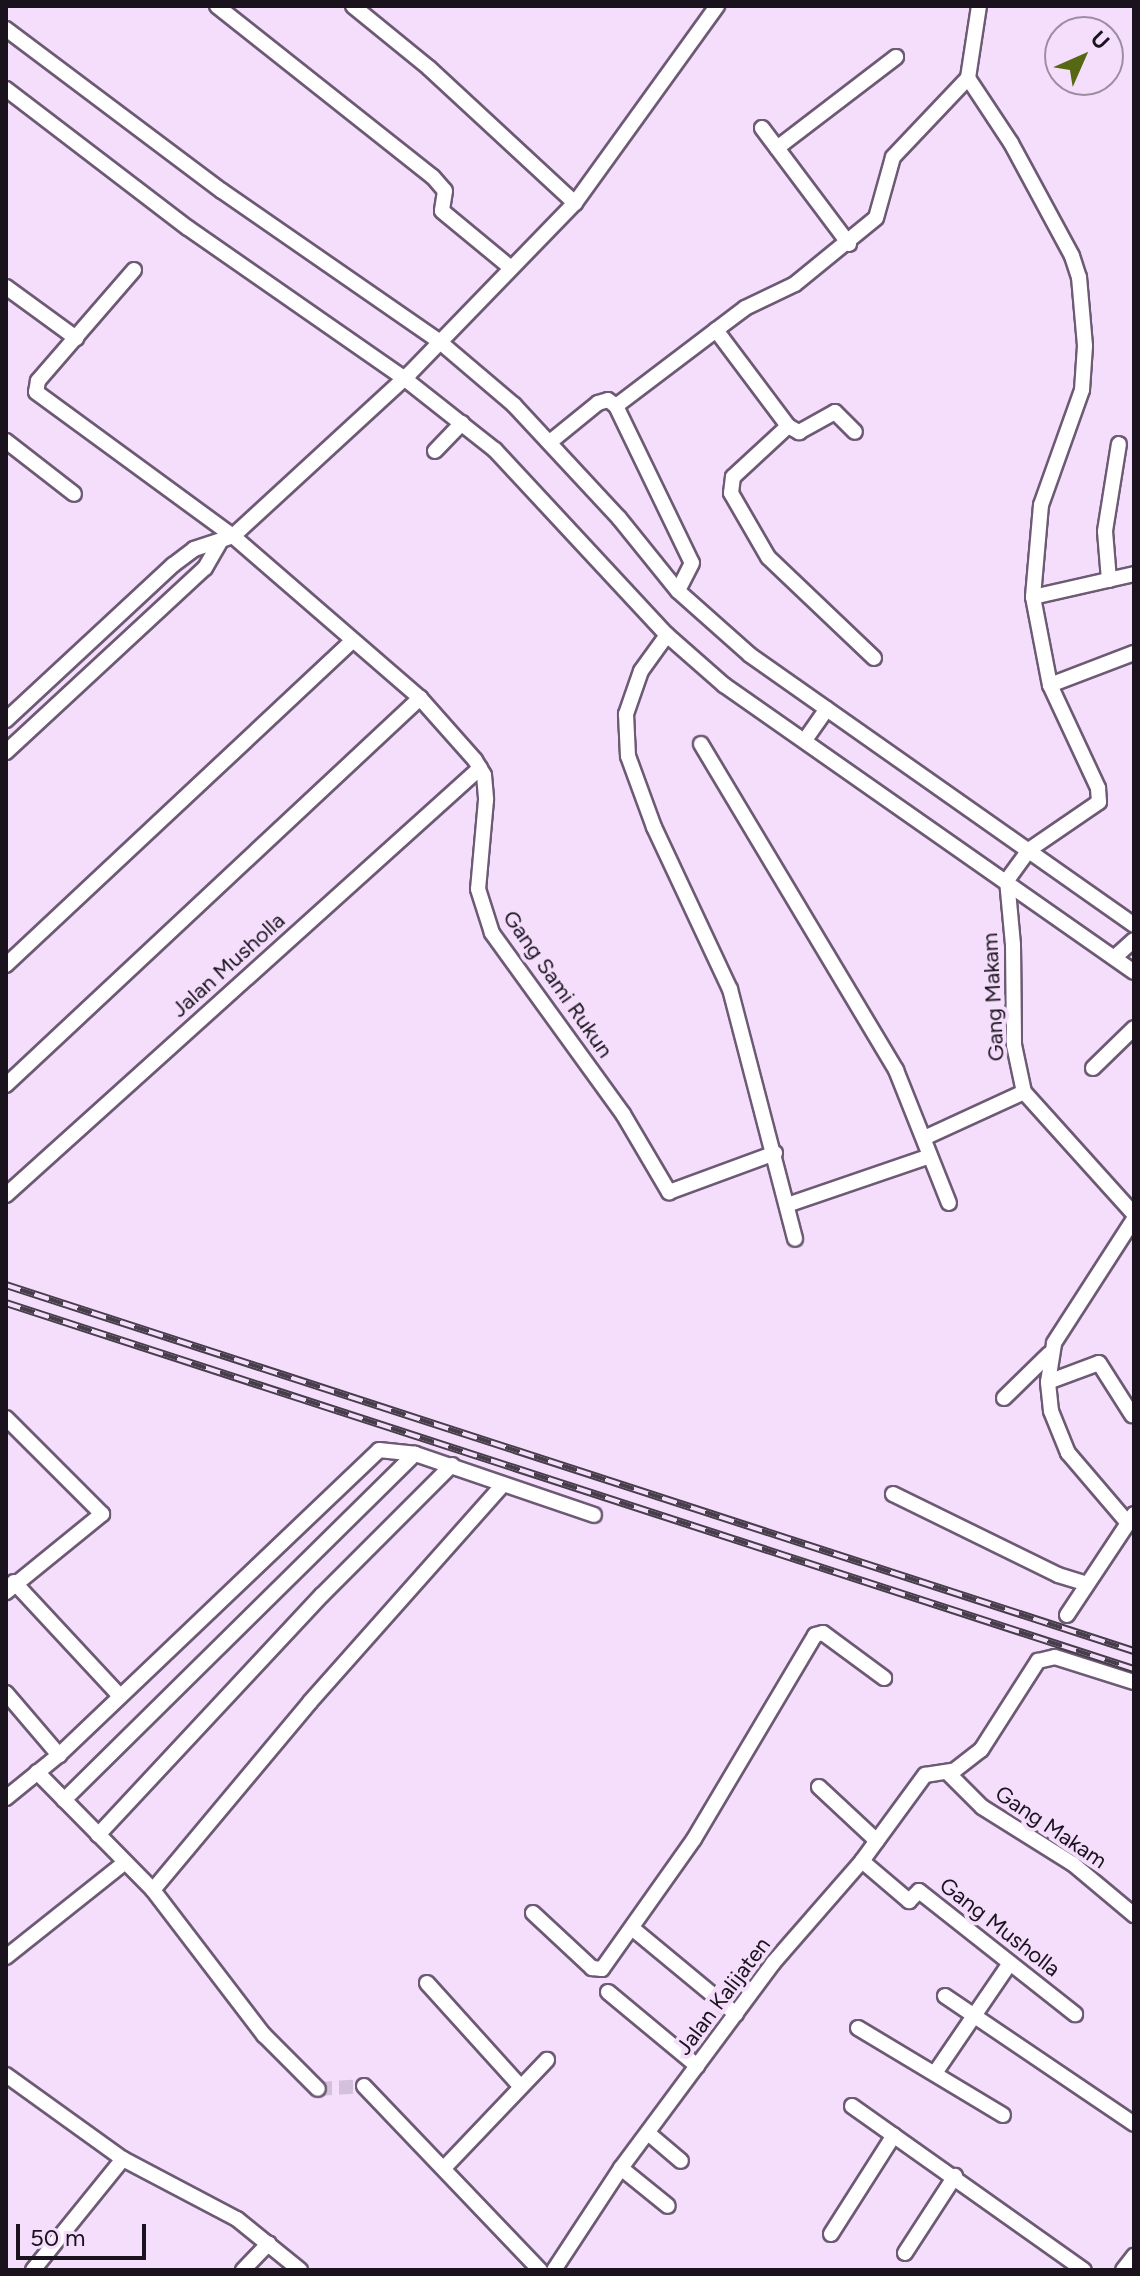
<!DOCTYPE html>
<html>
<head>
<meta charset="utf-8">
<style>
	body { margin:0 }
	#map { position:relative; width:1140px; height:2276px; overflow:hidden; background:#f4defc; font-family:Figtree,sans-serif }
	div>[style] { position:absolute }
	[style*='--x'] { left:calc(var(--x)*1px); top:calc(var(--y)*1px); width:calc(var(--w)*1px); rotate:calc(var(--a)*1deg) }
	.street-tunnel>* { height:14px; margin-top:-7px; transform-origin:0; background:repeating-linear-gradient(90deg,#d3c0db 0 14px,transparent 0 21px) }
	.roads { filter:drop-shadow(2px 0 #6d5a74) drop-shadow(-2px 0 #6d5a74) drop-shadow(0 2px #6d5a74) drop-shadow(0 -2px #6d5a74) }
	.street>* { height:14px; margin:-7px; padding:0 7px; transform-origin:7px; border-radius:7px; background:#fff }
	.rail>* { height:8px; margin-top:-4px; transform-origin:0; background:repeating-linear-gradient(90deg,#f4defc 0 15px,#473d4b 0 30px); box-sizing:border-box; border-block:2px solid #473d4b }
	span { translate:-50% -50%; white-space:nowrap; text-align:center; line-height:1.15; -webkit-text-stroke:8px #f4defc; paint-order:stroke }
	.street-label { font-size:22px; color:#1a131d }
	.frame { position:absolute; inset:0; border:8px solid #1a131d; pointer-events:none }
	.north { position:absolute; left:1044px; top:16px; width:80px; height:80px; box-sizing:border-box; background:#f4defc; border:2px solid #9d8da3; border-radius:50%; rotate:45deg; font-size:22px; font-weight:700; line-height:32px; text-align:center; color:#1a131d }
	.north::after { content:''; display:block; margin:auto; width:28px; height:36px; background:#566814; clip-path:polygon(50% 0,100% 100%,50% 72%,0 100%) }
	.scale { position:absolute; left:16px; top:2224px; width:130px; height:36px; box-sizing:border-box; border:4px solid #1a131d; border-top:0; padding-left:10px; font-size:24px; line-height:28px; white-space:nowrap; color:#1a131d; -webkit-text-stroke:6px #f4defc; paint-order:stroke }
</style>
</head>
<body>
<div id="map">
	<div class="street-tunnel">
		<i style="--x:318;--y:2089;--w:46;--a:-3.7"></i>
	</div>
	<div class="roads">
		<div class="street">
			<i style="--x:217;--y:6;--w:275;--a:38.4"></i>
			<i style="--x:433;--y:177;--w:18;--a:49"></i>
			<i style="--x:445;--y:191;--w:20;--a:99"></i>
			<i style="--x:442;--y:211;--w:89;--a:39.6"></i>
			<i style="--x:353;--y:6;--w:98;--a:39.2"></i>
			<i style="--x:429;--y:68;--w:199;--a:42.8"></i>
			<i style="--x:979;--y:6;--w:73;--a:98.7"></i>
			<i style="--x:968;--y:78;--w:78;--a:56.5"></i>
			<i style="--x:1011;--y:143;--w:128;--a:61.6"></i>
			<i style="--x:1072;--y:256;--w:22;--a:72"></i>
			<i style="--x:1079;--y:277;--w:69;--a:85"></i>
			<i style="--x:1085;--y:346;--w:44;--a:93.9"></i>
			<i style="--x:1082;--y:390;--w:122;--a:109.6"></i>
			<i style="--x:1041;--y:505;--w:92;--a:95"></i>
			<i style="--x:1033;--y:597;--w:90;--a:79.1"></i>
			<i style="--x:1050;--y:685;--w:114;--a:65"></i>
			<i style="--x:1098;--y:788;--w:14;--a:86"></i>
			<i style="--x:1099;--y:802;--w:85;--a:145.6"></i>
			<i style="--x:1029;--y:850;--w:37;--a:126"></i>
			<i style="--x:1007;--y:880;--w:65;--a:84.7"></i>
			<i style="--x:1013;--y:945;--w:100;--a:89.4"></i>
			<i style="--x:1014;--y:1045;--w:48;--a:78"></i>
			<i style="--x:1024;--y:1092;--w:164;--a:48"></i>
			<i style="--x:6;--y:29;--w:270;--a:36.9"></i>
			<i style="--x:222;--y:191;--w:265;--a:34.7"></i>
			<i style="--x:440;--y:342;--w:97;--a:40.4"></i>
			<i style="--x:514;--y:405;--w:154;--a:47.1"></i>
			<i style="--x:619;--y:518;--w:94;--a:51.1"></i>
			<i style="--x:678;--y:591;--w:96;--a:41.6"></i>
			<i style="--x:750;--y:655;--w:469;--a:35.1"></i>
			<i style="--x:6;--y:89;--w:229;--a:37.4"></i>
			<i style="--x:188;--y:228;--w:264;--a:34.8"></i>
			<i style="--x:405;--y:379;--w:115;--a:38.3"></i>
			<i style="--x:495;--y:450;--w:253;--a:47.1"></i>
			<i style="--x:667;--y:635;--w:76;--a:41.3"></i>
			<i style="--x:724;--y:685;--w:500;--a:34.99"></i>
			<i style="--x:762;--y:128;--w:145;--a:53.1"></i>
			<i style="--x:777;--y:148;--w:150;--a:-37.4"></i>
			<i style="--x:134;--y:270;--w:147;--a:130.9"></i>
			<i style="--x:38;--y:381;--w:11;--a:100"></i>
			<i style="--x:36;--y:392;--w:244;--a:36.2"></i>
			<i style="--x:233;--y:536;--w:247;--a:40.9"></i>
			<i style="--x:420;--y:698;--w:83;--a:48.4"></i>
			<i style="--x:475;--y:760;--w:17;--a:59"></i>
			<i style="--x:484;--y:775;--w:25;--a:85"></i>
			<i style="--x:486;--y:800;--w:89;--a:95.1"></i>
			<i style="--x:478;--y:889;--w:46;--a:72.3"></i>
			<i style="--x:492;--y:933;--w:223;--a:54.1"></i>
			<i style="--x:623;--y:1114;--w:91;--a:59.5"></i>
			<i style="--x:669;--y:1192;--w:113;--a:-20.2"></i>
			<i style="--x:6;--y:287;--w:87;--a:36.1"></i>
			<i style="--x:616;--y:406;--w:126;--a:-37.2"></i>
			<i style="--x:788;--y:426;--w:13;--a:29"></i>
			<i style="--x:799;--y:432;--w:41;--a:-29.1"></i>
			<i style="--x:835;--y:412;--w:28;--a:45"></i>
			<i style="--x:6;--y:441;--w:86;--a:37.9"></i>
			<i style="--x:550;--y:442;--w:62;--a:-39.1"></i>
			<i style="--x:598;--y:403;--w:10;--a:-17"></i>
			<i style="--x:608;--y:400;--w:10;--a:37"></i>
			<i style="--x:616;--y:406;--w:174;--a:64.2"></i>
			<i style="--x:692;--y:563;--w:31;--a:117"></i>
			<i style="--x:435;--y:451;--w:39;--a:-46"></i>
			<i style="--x:1109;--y:580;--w:49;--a:-94.7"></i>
			<i style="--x:1105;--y:531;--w:88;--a:-80.9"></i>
			<i style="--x:1033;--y:597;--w:104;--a:-12.8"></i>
			<i style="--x:667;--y:635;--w:44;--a:125.8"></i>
			<i style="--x:641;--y:671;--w:46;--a:109.2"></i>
			<i style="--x:626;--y:714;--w:42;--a:87.3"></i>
			<i style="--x:628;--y:756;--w:76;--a:69.9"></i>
			<i style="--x:654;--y:827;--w:179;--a:64.9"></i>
			<i style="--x:730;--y:989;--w:258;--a:75.4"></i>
			<i style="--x:874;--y:658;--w:146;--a:-136.4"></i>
			<i style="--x:768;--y:557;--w:74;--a:-120"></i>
			<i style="--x:731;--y:493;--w:16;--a:-83"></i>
			<i style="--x:733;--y:477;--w:75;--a:-42.8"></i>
			<i style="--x:788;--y:426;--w:120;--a:-126.9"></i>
			<i style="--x:716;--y:330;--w:36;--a:-37"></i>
			<i style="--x:745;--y:308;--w:55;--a:-25.6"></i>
			<i style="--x:795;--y:284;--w:104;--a:-39.2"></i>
			<i style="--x:876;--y:218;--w:63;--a:-74.4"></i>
			<i style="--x:893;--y:157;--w:109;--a:-46.5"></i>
			<i style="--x:1050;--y:685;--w:90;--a:-20.9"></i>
			<i style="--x:6;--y:720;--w:228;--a:-42.9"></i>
			<i style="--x:173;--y:565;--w:26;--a:-37"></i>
			<i style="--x:194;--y:549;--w:41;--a:-18.4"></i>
			<i style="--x:233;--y:536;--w:239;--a:-42.6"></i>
			<i style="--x:409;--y:374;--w:238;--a:-45.9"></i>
			<i style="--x:575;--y:203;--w:243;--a:-54.2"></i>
			<i style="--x:805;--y:740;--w:38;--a:-55"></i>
			<i style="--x:701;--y:744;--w:380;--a:59.1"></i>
			<i style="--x:896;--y:1070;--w:143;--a:68.3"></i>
			<i style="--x:6;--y:752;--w:271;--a:-42.8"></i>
			<i style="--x:205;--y:568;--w:28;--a:-60"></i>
			<i style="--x:1115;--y:957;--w:25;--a:-42"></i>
			<i style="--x:6;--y:965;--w:475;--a:-43.1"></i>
			<i style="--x:1093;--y:1068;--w:57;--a:-44.3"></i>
			<i style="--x:6;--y:1085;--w:567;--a:-43.07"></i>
			<i style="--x:924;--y:1138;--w:110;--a:-24.7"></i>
			<i style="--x:6;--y:1195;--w:638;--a:-42.01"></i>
			<i style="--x:787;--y:1205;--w:151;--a:-18.9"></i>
			<i style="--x:1048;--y:1382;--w:54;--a:-20.4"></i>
			<i style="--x:1099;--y:1363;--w:62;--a:57.6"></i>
			<i style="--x:1004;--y:1398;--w:63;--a:-44.4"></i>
			<i style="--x:6;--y:1418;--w:136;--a:45"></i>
			<i style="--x:102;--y:1514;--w:124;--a:140.9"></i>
			<i style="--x:893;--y:1494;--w:184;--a:26.1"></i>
			<i style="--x:1058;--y:1575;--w:27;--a:17"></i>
			<i style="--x:1127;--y:1522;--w:91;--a:-130.5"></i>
			<i style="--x:1068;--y:1453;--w:45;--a:-112"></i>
			<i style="--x:1051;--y:1411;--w:29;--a:-96"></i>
			<i style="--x:1048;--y:1382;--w:39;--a:-81"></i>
			<i style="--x:1054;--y:1343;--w:148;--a:-57.2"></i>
			<i style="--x:14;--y:1582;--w:156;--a:47.1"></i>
			<i style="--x:1067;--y:1615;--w:121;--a:-56.4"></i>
			<i style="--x:6;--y:1693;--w:82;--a:49.5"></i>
			<i style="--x:37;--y:1772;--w:165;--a:45.5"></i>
			<i style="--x:153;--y:1890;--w:183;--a:52.6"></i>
			<i style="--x:264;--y:2035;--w:76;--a:45"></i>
			<i style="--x:947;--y:1772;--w:49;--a:45"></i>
			<i style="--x:982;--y:1807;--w:107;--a:32.1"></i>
			<i style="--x:1073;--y:1864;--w:80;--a:39.9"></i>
			<i style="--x:819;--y:1787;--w:79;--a:43"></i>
			<i style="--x:6;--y:1798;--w:68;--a:-39.1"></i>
			<i style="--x:59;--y:1755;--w:442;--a:-43.6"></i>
			<i style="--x:379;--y:1450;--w:36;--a:6"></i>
			<i style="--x:415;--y:1454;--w:189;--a:18.8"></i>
			<i style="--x:64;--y:1800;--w:493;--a:-44.6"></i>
			<i style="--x:98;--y:1835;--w:328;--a:-47"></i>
			<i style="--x:322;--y:1595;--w:184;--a:-45"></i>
			<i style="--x:862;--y:1861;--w:62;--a:40.4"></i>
			<i style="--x:909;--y:1901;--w:14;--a:-45"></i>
			<i style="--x:919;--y:1891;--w:199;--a:38.3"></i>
			<i style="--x:153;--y:1890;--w:245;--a:-50.1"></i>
			<i style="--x:310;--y:1702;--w:290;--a:-48.4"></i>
			<i style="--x:533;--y:1913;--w:81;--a:43"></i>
			<i style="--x:592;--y:1968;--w:10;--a:6"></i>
			<i style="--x:602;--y:1969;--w:159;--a:-54.7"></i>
			<i style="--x:694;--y:1839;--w:237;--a:-59.3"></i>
			<i style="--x:815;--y:1635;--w:8;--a:-14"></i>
			<i style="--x:823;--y:1633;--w:76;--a:36.4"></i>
			<i style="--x:632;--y:1928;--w:135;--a:39.6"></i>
			<i style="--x:6;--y:1957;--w:149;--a:-38.5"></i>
			<i style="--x:427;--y:1983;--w:139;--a:47.9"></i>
			<i style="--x:608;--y:1992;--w:116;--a:39.7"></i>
			<i style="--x:945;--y:1996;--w:228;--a:34.1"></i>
			<i style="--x:858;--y:2028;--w:169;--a:31"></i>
			<i style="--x:935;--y:2073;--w:133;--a:-55.7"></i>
			<i style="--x:6;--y:2075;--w:144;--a:35.7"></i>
			<i style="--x:123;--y:2159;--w:129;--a:27.8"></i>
			<i style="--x:237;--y:2219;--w:81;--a:39"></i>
			<i style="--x:364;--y:2086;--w:255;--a:46.3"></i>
			<i style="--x:852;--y:2106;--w:284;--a:35.3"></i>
			<i style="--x:648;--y:2133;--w:43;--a:40.3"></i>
			<i style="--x:445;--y:2167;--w:148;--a:-46.4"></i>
			<i style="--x:621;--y:2168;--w:60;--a:39"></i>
			<i style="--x:831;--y:2234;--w:117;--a:-57.5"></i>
			<i style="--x:905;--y:2253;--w:92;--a:-57"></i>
			<i style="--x:33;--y:2270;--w:143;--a:-51"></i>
			<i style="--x:243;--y:2270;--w:37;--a:-46"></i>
			<i style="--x:554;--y:2270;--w:122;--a:-56.7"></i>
			<i style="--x:621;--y:2168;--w:255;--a:-53.4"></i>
			<i style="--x:773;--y:1963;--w:135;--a:-48.9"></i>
			<i style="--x:862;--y:1861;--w:107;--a:-53.8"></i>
			<i style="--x:925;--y:1775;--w:30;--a:-9"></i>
			<i style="--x:955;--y:1770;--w:33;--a:-38"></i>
			<i style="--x:981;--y:1750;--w:106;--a:-57.4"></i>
			<i style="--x:1038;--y:1661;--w:17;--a:-13"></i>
			<i style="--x:1055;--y:1657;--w:83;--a:17.6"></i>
			<i style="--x:1123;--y:2270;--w:18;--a:-52"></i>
		</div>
	</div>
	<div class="rail">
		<i style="--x:6;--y:1285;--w:1186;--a:17.98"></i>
		<i style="--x:6;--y:1303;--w:1186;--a:17.98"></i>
	</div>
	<div class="street-label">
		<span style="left:228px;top:965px;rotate:-42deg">Jalan Musholla</span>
		<span style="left:558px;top:984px;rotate:55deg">Gang Sami Rukun</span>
		<span style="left:993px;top:997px;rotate:-93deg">Gang Makam</span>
		<span style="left:1051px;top:1827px;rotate:34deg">Gang Makam</span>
		<span style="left:1000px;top:1927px;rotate:38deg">Gang Musholla</span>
		<span style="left:723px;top:1996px;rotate:-53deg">Jalan Kalijaten</span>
	</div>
	<div class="frame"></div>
	<div class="north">U</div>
	<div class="scale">50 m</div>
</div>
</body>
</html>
